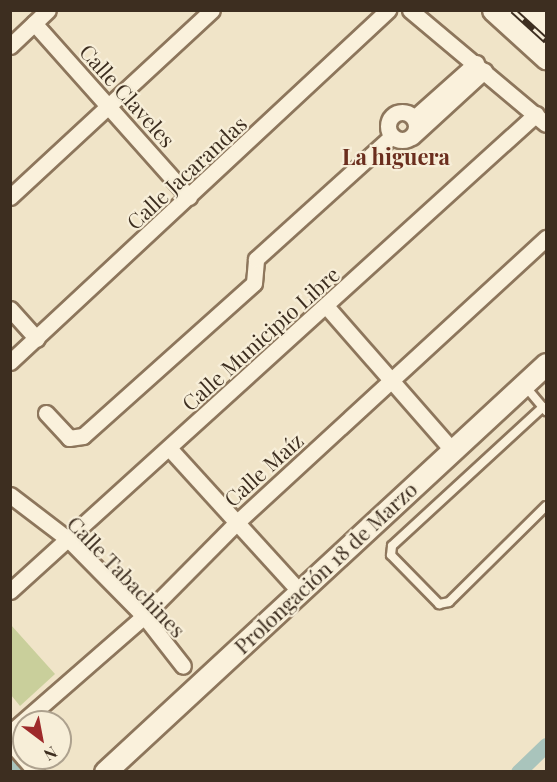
<!DOCTYPE html>
<html>
<head>
<meta charset="utf-8">
<style>
	body { margin:0 }
	#map { position:relative; width:557px; height:782px; overflow:hidden; background:#f0e4c8; font-family:"Playfair Display",serif }
	div>[style] { position:absolute }
	[style*='--x'] { left:calc(var(--x)*1px); top:calc(var(--y)*1px); width:calc(var(--w)*1px); rotate:calc(var(--a)*1deg) }
	.green>* { inset:0; background:#c9cf9b }
	.canal>* { height:15px; margin:-7.5px; padding:0 7.5px; transform-origin:7.5px; border-radius:7.5px; background:#a9c4bc }
	.roads { filter:drop-shadow(2px 0 #8d765c) drop-shadow(-2px 0 #8d765c) drop-shadow(0 2px #8d765c) drop-shadow(0 -2px #8d765c) }
	.lane>* { height:8px; margin:-4px; padding:0 4px; transform-origin:4px; border-radius:4px; background:#faf1dc }
	.street>* { height:15px; margin:-7.5px; padding:0 7.5px; transform-origin:7.5px; border-radius:7.5px; background:#faf1dc }
	.street>.ring { margin:-7.5px; padding:0; box-sizing:content-box; background:none; border:15px solid #faf1dc; border-radius:50% }
	.secondary>* { height:21px; margin:-10.5px; padding:0 10.5px; transform-origin:10.5px; border-radius:10.5px; background:#faf1dc }
	.rail>* { height:7px; margin-top:-3.5px; transform-origin:0; background:repeating-linear-gradient(90deg,#f7eed8 0 14px,#3d2e20 0 28px); box-sizing:border-box; border-block:2px solid #3d2e20 }
	span { translate:-50% -50%; white-space:nowrap; text-align:center; line-height:1.15; -webkit-text-stroke:4.5px #f7eed8; paint-order:stroke }
	.street-label { font-size:21px; color:#3d2e20 }
	.neighbourhood-label { font-size:22px; color:#6b2e1e; font-weight:700 }
	.frame { position:absolute; inset:0; border:12px solid #3d2e20; pointer-events:none }
	.north { position:absolute; left:12px; top:710px; width:60px; height:60px; box-sizing:border-box; background:#f7eed8; border:2px solid #ada18e; border-radius:50%; rotate:148deg; font-size:16px; font-weight:700; line-height:24px; text-align:center; color:#3d2e20 }
	.north::after { content:''; display:block; margin:auto; width:21px; height:27px; background:#9e2a2b; clip-path:polygon(50% 0,100% 100%,50% 72%,0 100%) }
</style>
</head>
<body>
<div id="map">
	<div class="green">
		<i style="clip-path:polygon(11px 625px,55px 674px,20px 706px,11px 695px)"></i>
	</div>
	<div class="canal">
		<i style="--x:10;--y:765;--w:9;--a:49"></i>
		<i style="--x:518;--y:772;--w:39;--a:-44"></i>
	</div>
	<div class="roads">
		<div class="lane">
			<i style="--x:525;--y:386;--w:33;--a:50"></i>
			<i style="--x:543;--y:407;--w:205;--a:137.4"></i>
			<i style="--x:392;--y:546;--w:9;--a:96"></i>
			<i style="--x:391;--y:555;--w:69;--a:45.6"></i>
			<i style="--x:439;--y:604;--w:10;--a:-11"></i>
			<i style="--x:449;--y:602;--w:136;--a:-44.7"></i>
		</div>
		<div class="street">
			<i style="--x:410;--y:10;--w:177;--a:40"></i>
			<i style="--x:34;--y:23;--w:233;--a:48.3"></i>
			<i style="--x:10;--y:46;--w:52;--a:-43.5"></i>
			<i class="ring" style="left:388px;top:112px;width:13px;height:13px"></i>
			<i style="--x:414;--y:118;--w:83;--a:-41.6"></i>
			<i style="--x:412;--y:137;--w:98;--a:-42.5"></i>
			<i style="--x:10;--y:197;--w:275;--a:-42.8"></i>
			<i style="--x:327;--y:307;--w:190;--a:48.8"></i>
			<i style="--x:10;--y:309;--w:40;--a:48"></i>
			<i style="--x:10;--y:362;--w:517;--a:-42.96"></i>
			<i style="--x:46;--y:413;--w:34;--a:47"></i>
			<i style="--x:69;--y:438;--w:14;--a:-8"></i>
			<i style="--x:83;--y:436;--w:229;--a:-41.8"></i>
			<i style="--x:254;--y:283;--w:24;--a:-85"></i>
			<i style="--x:256;--y:259;--w:183;--a:-42.1"></i>
			<i style="--x:169;--y:448;--w:192;--a:47.7"></i>
			<i style="--x:10;--y:495;--w:74;--a:37.3"></i>
			<i style="--x:69;--y:540;--w:107;--a:45.4"></i>
			<i style="--x:144;--y:616;--w:63;--a:52"></i>
			<i style="--x:10;--y:591;--w:710;--a:-42.2"></i>
			<i style="--x:10;--y:733;--w:178;--a:-41.1"></i>
			<i style="--x:144;--y:616;--w:129;--a:-45.3"></i>
			<i style="--x:235;--y:524;--w:423;--a:-42.6"></i>
			<i style="--x:10;--y:742;--w:21;--a:49"></i>
			<i style="--x:24;--y:758;--w:18;--a:49"></i>
		</div>
		<div class="secondary">
			<i style="--x:493;--y:10;--w:72;--a:42.2"></i>
			<i style="--x:529;--y:10;--w:23;--a:43"></i>
			<i style="--x:105;--y:772;--w:601;--a:-42.77"></i>
		</div>
	</div>
	<div class="rail">
		<i style="--x:513;--y:10;--w:45;--a:42.3"></i>
	</div>
	<div class="street-label">
		<span style="left:128px;top:95px;rotate:48deg">Calle Claveles</span>
		<span style="left:186px;top:172px;rotate:-43deg">Calle Jacarandas</span>
		<span style="left:260px;top:338px;rotate:-42deg">Calle Municipio Libre</span>
		<span style="left:263px;top:469px;rotate:-42deg">Calle Maíz</span>
		<span style="left:325px;top:567px;rotate:-43deg">Prolongación 18 de Marzo</span>
		<span style="left:127px;top:576px;rotate:46deg">Calle Tabachines</span>
	</div>
	<div class="neighbourhood-label">
		<span style="left:396px;top:157px">La higuera</span>
	</div>
	<div class="frame"></div>
	<div class="north">N</div>
</div>
</body>
</html>
